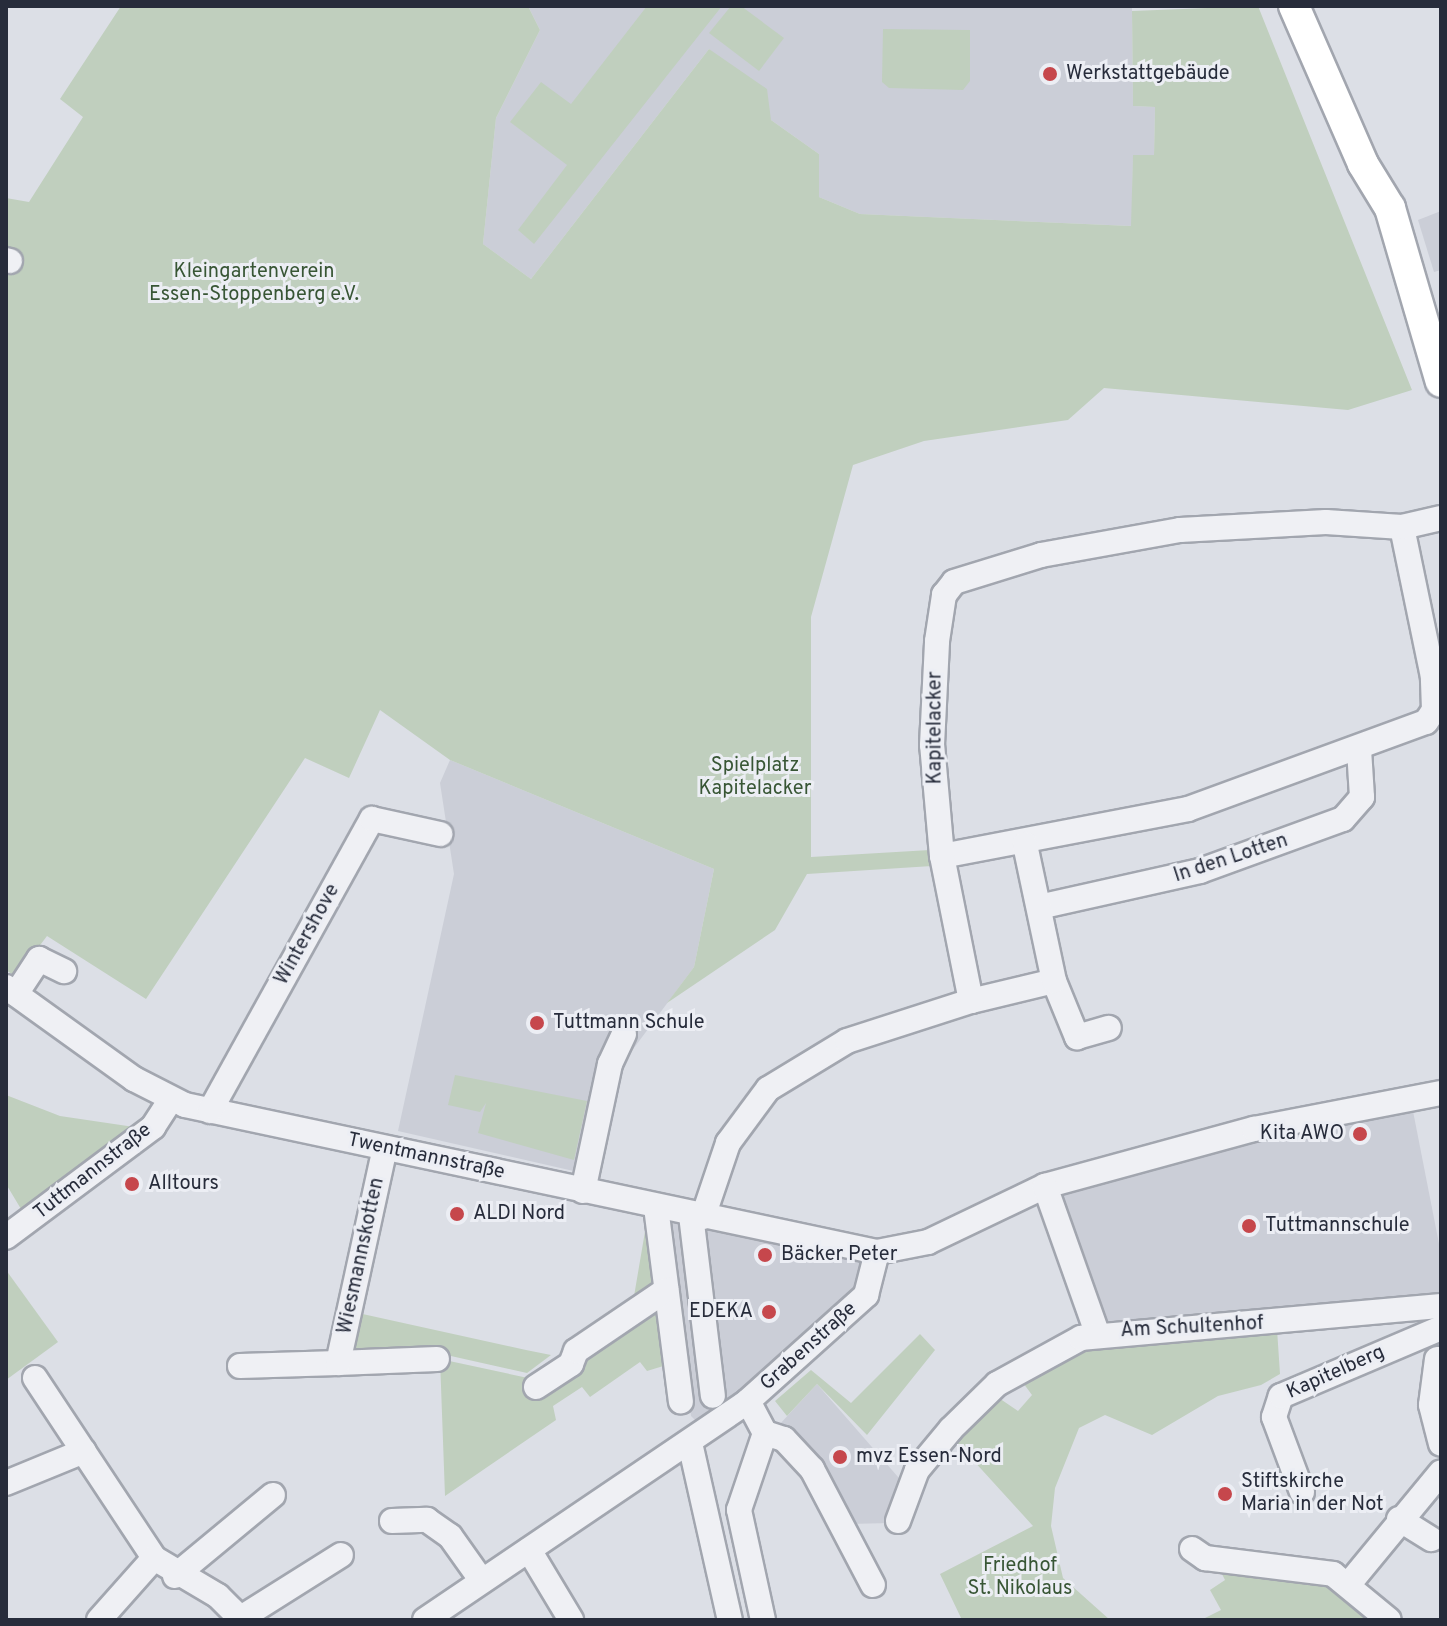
<!DOCTYPE html>
<html>
<head>
<meta charset="utf-8">
<style>
	body { margin:0 }
	#map { position:relative; width:1447px; height:1626px; overflow:hidden; background:#dcdfe6; font-family:Overpass,sans-serif }
	div>[style] { position:absolute }
	[style*='--x'] { left:calc(var(--x)*1px); top:calc(var(--y)*1px); width:calc(var(--w)*1px); rotate:calc(var(--a)*1deg) }
	.built>* { inset:0; background:#cbced7 }
	.green>* { inset:0; background:#c0cfbe }
	.roads { filter:drop-shadow(2px 0 #a2a6af) drop-shadow(-2px 0 #a2a6af) drop-shadow(0 2px #a2a6af) drop-shadow(0 -2px #a2a6af) }
	.minor>* { height:24px; margin:-12px; padding:0 12px; transform-origin:12px; border-radius:12px; background:#eff0f4 }
	.major>* { height:30px; margin:-15px; padding:0 15px; transform-origin:15px; border-radius:15px; background:#fff }
	.dots>* { width:22px; height:22px; translate:-50% -50%; box-sizing:border-box; border:4px solid #eceef4; border-radius:50% }
	span { translate:-50% -50%; white-space:nowrap; text-align:center; line-height:1.15; -webkit-text-stroke:6px #eceef4; paint-order:stroke }
	.poi-label { font-size:20px; color:#272c3b }
	.left { translate:0 -50%; text-align:left }
	.right { translate:-100% -50%; text-align:right }
	.park-label { font-size:20px; color:#385635 }
	.street-label { font-size:20px; color:#272c3b }
	.frame { position:absolute; inset:0; border:8px solid #272c3b; pointer-events:none }
</style>
</head>
<body>
<div id="map">
	<div class="built">
		<i style="clip-path:polygon(528px 6px,1132px 6px,1133px 106px,1155px 107px,1154px 155px,1133px 156px,1132px 226px,860px 214px,819px 197px,819px 154px,771px 120px,709px 49px,531px 279px,483px 244px,496px 118px,540px 30px)"></i>
		<i style="clip-path:polygon(1441px 211px,1441px 270px,1434px 272px,1418px 220px)"></i>
		<i style="clip-path:polygon(450px 760px,714px 869px,694px 967px,611px 1079px,591px 1175px,398px 1131px,454px 874px,440px 783px)"></i>
		<i style="clip-path:polygon(1412px 1106px,1441px 1254px,1441px 1301px,1100px 1331px,1049px 1188px)"></i>
		<i style="clip-path:polygon(665px 1211px,874px 1255px,870px 1277px,704px 1429px,691px 1416px)"></i>
		<i style="clip-path:polygon(817px 1384px,905px 1485px,891px 1523px,848px 1524px,813px 1460px,779px 1425px)"></i>
	</div>
	<div class="green">
		<i style="clip-path:polygon(121px 6px,528px 6px,540px 30px,496px 118px,483px 244px,531px 279px,709px 49px,767px 89px,771px 120px,819px 154px,819px 197px,860px 214px,1131px 226px,1133px 155px,1154px 155px,1155px 107px,1133px 106px,1132px 11px,1258px 6px,1412px 390px,1348px 410px,1104px 388px,1068px 420px,924px 441px,853px 465px,811px 617px,811px 857px,930px 850px,932px 866px,807px 874px,775px 930px,667px 1003px,694px 967px,714px 869px,450px 760px,380px 710px,349px 778px,305px 758px,146px 999px,47px 936px,16px 977px,6px 970px,6px 198px,29px 202px,83px 117px,60px 99px)"></i>
		<i style="clip-path:polygon(647px 6px,722px 6px,534px 244px,518px 230px,567px 165px,510px 122px,541px 82px,571px 104px)"></i>
		<i style="clip-path:polygon(731px 6px,741px 6px,784px 38px,759px 71px,709px 33px)"></i>
		<i style="clip-path:polygon(883px 29px,970px 30px,970px 81px,963px 90px,889px 88px,882px 82px)"></i>
		<i style="clip-path:polygon(455px 1075px,587px 1101px,574px 1160px,478px 1133px,486px 1103px,480px 1112px,448px 1105px)"></i>
		<i style="clip-path:polygon(6px 1095px,60px 1116px,141px 1128px,24px 1214px,6px 1184px)"></i>
		<i style="clip-path:polygon(649px 1208px,683px 1360px,647px 1371px,640px 1362px,590px 1397px,582px 1387px,553px 1406px,556px 1420px,445px 1496px,440px 1359px,528px 1378px,632px 1308px)"></i>
		<i style="clip-path:polygon(6px 1270px,58px 1342px,6px 1380px)"></i>
		<i style="clip-path:polygon(358px 1313px,526px 1350px,551px 1355px,527px 1373px,442px 1354px,343px 1360px)"></i>
		<i style="clip-path:polygon(1277px 1329px,1280px 1374px,1261px 1385px,1218px 1396px,1152px 1435px,1105px 1415px,1079px 1428px,1055px 1488px,1051px 1526px,1063px 1578px,1110px 1620px,962px 1620px,940px 1574px,1033px 1526px,952px 1437px,993px 1394px,1018px 1411px,1032px 1395px,1018px 1376px,1092px 1337px)"></i>
		<i style="clip-path:polygon(920px 1334px,935px 1350px,867px 1435px,817px 1384px,787px 1416px,775px 1401px,811px 1370px,851px 1403px)"></i>
		<i style="clip-path:polygon(1221px 1572px,1327px 1579px,1378px 1620px,1201px 1620px,1221px 1610px,1210px 1590px,1225px 1580px)"></i>
	</div>
	<div class="roads">
		<div class="minor">
			<i style="--x:6;--y:260;--w:4;--a:14"></i>
			<i style="--x:942;--y:856;--w:250;--a:-10.8"></i>
			<i style="--x:1188;--y:809;--w:253;--a:-20.1"></i>
			<i style="--x:1426;--y:722;--w:14;--a:-56"></i>
			<i style="--x:1434;--y:710;--w:33;--a:-92"></i>
			<i style="--x:1433;--y:677;--w:153;--a:-101.7"></i>
			<i style="--x:1039;--y:907;--w:165;--a:-12.6"></i>
			<i style="--x:1200;--y:871;--w:152;--a:-20"></i>
			<i style="--x:1343;--y:819;--w:29;--a:-49"></i>
			<i style="--x:1362;--y:797;--w:48;--a:-93.6"></i>
			<i style="--x:1054;--y:981;--w:61;--a:67.7"></i>
			<i style="--x:1077;--y:1037;--w:33;--a:-16"></i>
			<i style="--x:6;--y:987;--w:158;--a:35.7"></i>
			<i style="--x:134;--y:1079;--w:57;--a:27"></i>
			<i style="--x:185;--y:1105;--w:707;--a:11.99"></i>
			<i style="--x:877;--y:1252;--w:52;--a:-11.1"></i>
			<i style="--x:928;--y:1242;--w:130;--a:-25.6"></i>
			<i style="--x:1045;--y:1186;--w:217;--a:-15.3"></i>
			<i style="--x:1254;--y:1129;--w:190;--a:-10.9"></i>
			<i style="--x:16;--y:994;--w:42;--a:-56.7"></i>
			<i style="--x:39;--y:959;--w:28;--a:26"></i>
			<i style="--x:971;--y:1001;--w:85;--a:-13.5"></i>
			<i style="--x:1054;--y:981;--w:140;--a:-102"></i>
			<i style="--x:210;--y:1111;--w:334;--a:-61"></i>
			<i style="--x:372;--y:819;--w:70;--a:12.4"></i>
			<i style="--x:1045;--y:1186;--w:156;--a:70.5"></i>
			<i style="--x:583;--y:1191;--w:130;--a:-78"></i>
			<i style="--x:610;--y:1064;--w:33;--a:-65"></i>
			<i style="--x:656;--y:1207;--w:196;--a:82.7"></i>
			<i style="--x:691;--y:1215;--w:182;--a:83.1"></i>
			<i style="--x:703;--y:1217;--w:78;--a:-71.3"></i>
			<i style="--x:728;--y:1143;--w:67;--a:-53.5"></i>
			<i style="--x:768;--y:1089;--w:92;--a:-31.3"></i>
			<i style="--x:847;--y:1041;--w:130;--a:-17.9"></i>
			<i style="--x:971;--y:1001;--w:148;--a:-101.3"></i>
			<i style="--x:942;--y:856;--w:111;--a:-95.1"></i>
			<i style="--x:932;--y:745;--w:104;--a:-87.2"></i>
			<i style="--x:937;--y:641;--w:47;--a:-81.3"></i>
			<i style="--x:944;--y:595;--w:16;--a:-52"></i>
			<i style="--x:954;--y:582;--w:91;--a:-17.2"></i>
			<i style="--x:1041;--y:555;--w:141;--a:-10.2"></i>
			<i style="--x:1180;--y:530;--w:146;--a:-3.1"></i>
			<i style="--x:1326;--y:522;--w:76;--a:3.8"></i>
			<i style="--x:1402;--y:527;--w:40;--a:-13"></i>
			<i style="--x:6;--y:1237;--w:184;--a:-36.8"></i>
			<i style="--x:153;--y:1127;--w:33;--a:-57"></i>
			<i style="--x:1437;--y:1359;--w:46;--a:97.4"></i>
			<i style="--x:1431;--y:1405;--w:40;--a:75.6"></i>
			<i style="--x:338;--y:1363;--w:99;--a:-2.3"></i>
			<i style="--x:240;--y:1366;--w:98;--a:-1.8"></i>
			<i style="--x:338;--y:1363;--w:220;--a:-77.7"></i>
			<i style="--x:35;--y:1378;--w:216;--a:56.5"></i>
			<i style="--x:154;--y:1558;--w:74;--a:30.7"></i>
			<i style="--x:218;--y:1596;--w:34;--a:45"></i>
			<i style="--x:536;--y:1387;--w:42;--a:-33.3"></i>
			<i style="--x:571;--y:1364;--w:14;--a:-69"></i>
			<i style="--x:576;--y:1351;--w:109;--a:-34.1"></i>
			<i style="--x:748;--y:1401;--w:36;--a:62"></i>
			<i style="--x:765;--y:1433;--w:81;--a:108.7"></i>
			<i style="--x:739;--y:1510;--w:113;--a:77.7"></i>
			<i style="--x:765;--y:1433;--w:20;--a:18"></i>
			<i style="--x:784;--y:1439;--w:41;--a:47"></i>
			<i style="--x:812;--y:1469;--w:131;--a:62.3"></i>
			<i style="--x:690;--y:1443;--w:181;--a:77.3"></i>
			<i style="--x:6;--y:1483;--w:84;--a:-22.3"></i>
			<i style="--x:1302;--y:1492;--w:80;--a:-110.5"></i>
			<i style="--x:1274;--y:1417;--w:22;--a:-72"></i>
			<i style="--x:1281;--y:1396;--w:174;--a:-23"></i>
			<i style="--x:1399;--y:1519;--w:38;--a:32"></i>
			<i style="--x:392;--y:1521;--w:35;--a:-2"></i>
			<i style="--x:427;--y:1520;--w:28;--a:35"></i>
			<i style="--x:450;--y:1536;--w:55;--a:54.6"></i>
			<i style="--x:898;--y:1521;--w:54;--a:-69.6"></i>
			<i style="--x:917;--y:1470;--w:53;--a:-50.3"></i>
			<i style="--x:951;--y:1429;--w:64;--a:-44.4"></i>
			<i style="--x:997;--y:1384;--w:96;--a:-28.7"></i>
			<i style="--x:1081;--y:1338;--w:361;--a:-5.1"></i>
			<i style="--x:1192;--y:1549;--w:16;--a:35"></i>
			<i style="--x:1205;--y:1558;--w:129;--a:7.1"></i>
			<i style="--x:1333;--y:1574;--w:72;--a:39.4"></i>
			<i style="--x:529;--y:1550;--w:82;--a:59"></i>
			<i style="--x:175;--y:1576;--w:127;--a:-39.6"></i>
			<i style="--x:1348;--y:1585;--w:146;--a:-50.5"></i>
			<i style="--x:241;--y:1618;--w:118;--a:-32.2"></i>
			<i style="--x:99;--y:1620;--w:83;--a:-48.4"></i>
			<i style="--x:425;--y:1620;--w:390;--a:-34.1"></i>
			<i style="--x:748;--y:1401;--w:159;--a:-41.9"></i>
			<i style="--x:866;--y:1295;--w:44;--a:-75.7"></i>
		</div>
		<div class="major">
			<i style="--x:1294;--y:6;--w:172;--a:66.4"></i>
			<i style="--x:1363;--y:164;--w:52;--a:58.5"></i>
			<i style="--x:1390;--y:208;--w:181;--a:73.7"></i>
		</div>
	</div>
	<div class="dots">
		<i style="left:1050px;top:74px;background:#c6474c"></i>
		<i style="left:537px;top:1023px;background:#c6474c"></i>
		<i style="left:1360px;top:1134px;background:#c6474c"></i>
		<i style="left:132px;top:1184px;background:#c6474c"></i>
		<i style="left:457px;top:1214px;background:#c6474c"></i>
		<i style="left:1249px;top:1226px;background:#c6474c"></i>
		<i style="left:765px;top:1255px;background:#c6474c"></i>
		<i style="left:769px;top:1312px;background:#c6474c"></i>
		<i style="left:840px;top:1457px;background:#c6474c"></i>
		<i style="left:1225px;top:1494px;background:#c6474c"></i>
	</div>
	<div class="poi-label">
		<span class="left" style="left:1066px;top:74px">Werkstattgebäude</span>
		<span class="left" style="left:553px;top:1023px">Tuttmann Schule</span>
		<span class="right" style="left:1344px;top:1134px">Kita AWO</span>
		<span class="left" style="left:148px;top:1184px">Alltours</span>
		<span class="left" style="left:473px;top:1214px">ALDI Nord</span>
		<span class="left" style="left:1265px;top:1226px">Tuttmannschule</span>
		<span class="left" style="left:781px;top:1255px">Bäcker Peter</span>
		<span class="right" style="left:753px;top:1312px">EDEKA</span>
		<span class="left" style="left:856px;top:1457px">mvz Essen-Nord</span>
		<span class="left" style="left:1241px;top:1494px">Stiftskirche<br>Maria in der Not</span>
	</div>
	<div class="park-label">
		<span style="left:254px;top:284px">Kleingartenverein<br>Essen-Stoppenberg e.V.</span>
		<span style="left:755px;top:778px">Spielplatz<br>Kapitelacker</span>
		<span style="left:1020px;top:1578px">Friedhof<br>St. Nikolaus</span>
	</div>
	<div class="street-label">
		<span style="left:936px;top:728px;rotate:-90deg">Kapitelacker</span>
		<span style="left:1231px;top:859px;rotate:-18deg">In den Lotten</span>
		<span style="left:308px;top:935px;rotate:-61deg">Wintershove</span>
		<span style="left:426px;top:1157px;rotate:12deg">Twentmannstraße</span>
		<span style="left:93px;top:1172px;rotate:-38deg">Tuttmannstraße</span>
		<span style="left:362px;top:1256px;rotate:-78deg">Wiesmannskotten</span>
		<span style="left:1192px;top:1328px;rotate:-3deg">Am Schultenhof</span>
		<span style="left:809px;top:1347px;rotate:-42deg">Grabenstraße</span>
		<span style="left:1336px;top:1373px;rotate:-24deg">Kapitelberg</span>
	</div>
	<div class="frame"></div>
</div>
</body>
</html>
